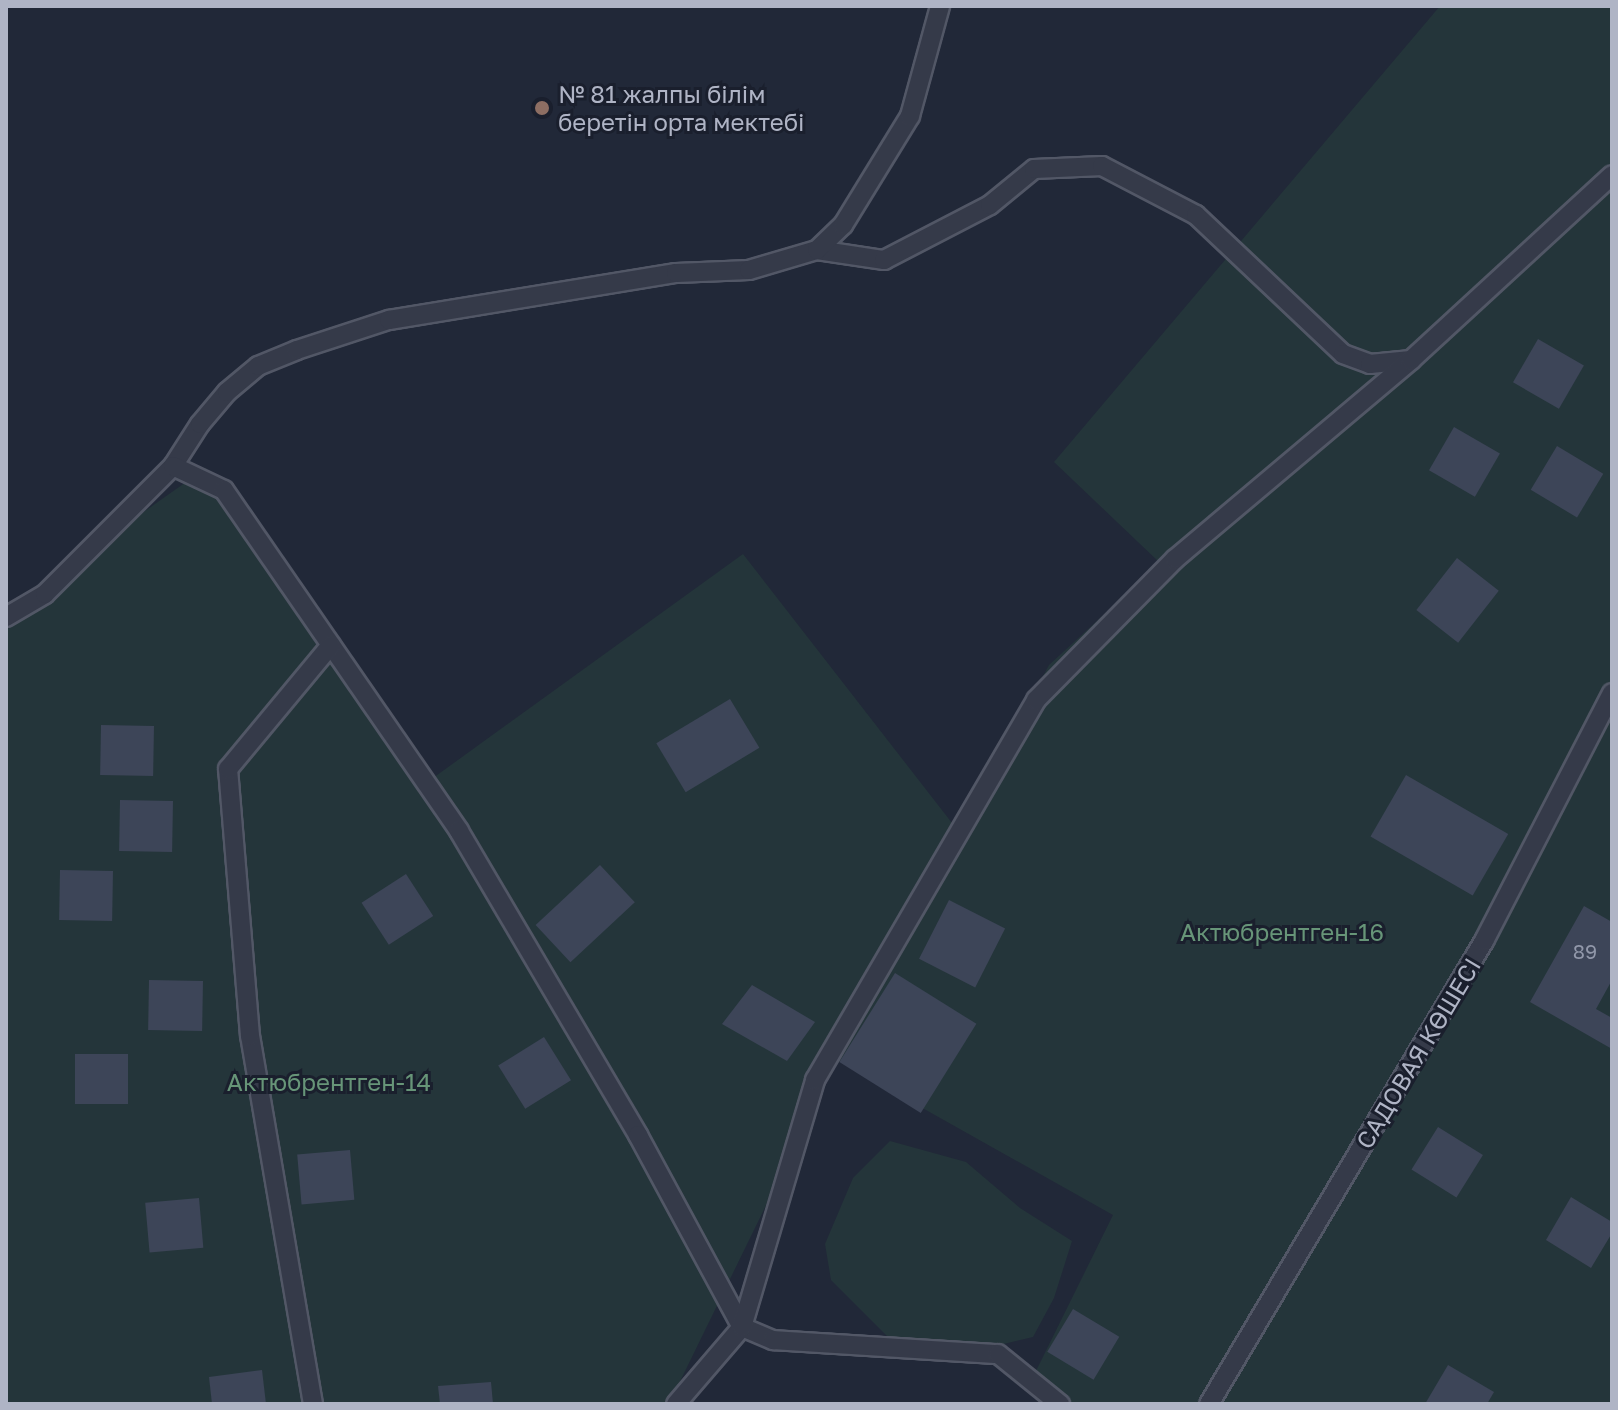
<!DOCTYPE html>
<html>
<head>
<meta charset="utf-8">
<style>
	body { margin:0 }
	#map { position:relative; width:1618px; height:1410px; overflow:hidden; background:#212838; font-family:"Golos Text",sans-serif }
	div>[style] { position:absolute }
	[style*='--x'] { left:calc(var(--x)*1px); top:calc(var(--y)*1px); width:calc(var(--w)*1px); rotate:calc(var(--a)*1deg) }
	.green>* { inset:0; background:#24353a }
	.building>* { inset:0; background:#3d4558; transform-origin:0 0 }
	.roads { filter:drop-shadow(2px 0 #525766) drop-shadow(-2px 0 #525766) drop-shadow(0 2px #525766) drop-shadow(0 -2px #525766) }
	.lane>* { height:18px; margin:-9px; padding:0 9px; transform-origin:9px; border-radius:9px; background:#353a49 }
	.dots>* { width:22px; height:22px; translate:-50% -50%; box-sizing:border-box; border:4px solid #1a1f2d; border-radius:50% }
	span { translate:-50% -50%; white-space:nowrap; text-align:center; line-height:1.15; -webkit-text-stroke:6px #1a1f2d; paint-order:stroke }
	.number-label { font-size:20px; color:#9298aa }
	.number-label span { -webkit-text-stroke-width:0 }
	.poi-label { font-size:24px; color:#afb4c5 }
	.left { translate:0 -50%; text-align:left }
	.park-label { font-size:24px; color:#679578 }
	.street-label { font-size:24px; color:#afb4c5 }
	.frame { position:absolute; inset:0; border:8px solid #afb4c5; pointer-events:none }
</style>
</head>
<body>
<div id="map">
	<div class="green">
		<i style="clip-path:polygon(1440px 6px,1612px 6px,1612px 1404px,1068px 1404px,1032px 1379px,1113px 1215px,837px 1060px,669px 1404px,6px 1404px,6px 609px,206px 468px,433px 778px,743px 554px,959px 832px,1049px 665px,1160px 563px,1054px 462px)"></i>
		<i style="clip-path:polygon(890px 1141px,966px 1162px,1020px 1208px,1072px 1241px,1054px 1298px,1033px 1337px,975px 1351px,892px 1341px,831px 1280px,825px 1244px,853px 1178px)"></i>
	</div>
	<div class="building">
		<i style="left:1538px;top:339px;width:53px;height:50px;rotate:30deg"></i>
		<i style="left:1454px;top:427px;width:53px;height:50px;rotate:30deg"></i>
		<i style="left:1557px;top:446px;width:54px;height:51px;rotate:31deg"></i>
		<i style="left:1457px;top:558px;width:53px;height:66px;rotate:38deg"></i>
		<i style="left:730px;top:699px;width:57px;height:86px;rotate:59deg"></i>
		<i style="left:101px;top:725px;width:53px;height:50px;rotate:1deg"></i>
		<i style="left:1406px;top:775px;width:118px;height:71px;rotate:30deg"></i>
		<i style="left:120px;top:800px;width:53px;height:51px;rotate:1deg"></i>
		<i style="left:600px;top:865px;width:51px;height:88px;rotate:47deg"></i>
		<i style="left:60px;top:870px;width:53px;height:50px;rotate:1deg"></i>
		<i style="left:406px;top:874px;width:50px;height:53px;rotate:57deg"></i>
		<i style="left:949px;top:900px;width:63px;height:66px;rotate:27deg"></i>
		<i style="clip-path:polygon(1584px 906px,1612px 922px,1612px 980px,1596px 1009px,1612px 1018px,1612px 1049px,1530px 1002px)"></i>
		<i style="left:895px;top:973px;width:96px;height:105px;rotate:32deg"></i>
		<i style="left:149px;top:980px;width:54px;height:50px;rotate:1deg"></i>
		<i style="clip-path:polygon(752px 985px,815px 1022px,787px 1061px,722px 1024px)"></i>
		<i style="left:544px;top:1037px;width:51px;height:54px;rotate:58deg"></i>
		<i style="left:75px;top:1054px;width:53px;height:50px"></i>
		<i style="left:1438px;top:1127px;width:53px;height:50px;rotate:32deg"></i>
		<i style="left:350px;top:1150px;width:50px;height:53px;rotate:85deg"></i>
		<i style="clip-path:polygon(1571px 1197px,1612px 1222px,1612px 1233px,1591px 1268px,1546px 1240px)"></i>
		<i style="left:199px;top:1198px;width:50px;height:54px;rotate:85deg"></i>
		<i style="left:1073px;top:1309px;width:54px;height:50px;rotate:31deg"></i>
		<i style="clip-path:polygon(1448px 1365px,1494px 1392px,1487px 1404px,1425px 1404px)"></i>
		<i style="clip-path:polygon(262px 1370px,266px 1404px,212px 1404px,209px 1377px)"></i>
		<i style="clip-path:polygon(491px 1382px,493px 1404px,440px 1404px,438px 1386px)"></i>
	</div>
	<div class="roads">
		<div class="lane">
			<i style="--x:817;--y:250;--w:68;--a:8.5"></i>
			<i style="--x:884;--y:260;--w:119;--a:-27.4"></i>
			<i style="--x:990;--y:205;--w:57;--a:-39.3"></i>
			<i style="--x:1034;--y:169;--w:68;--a:-2.5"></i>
			<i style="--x:1102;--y:166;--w:106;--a:27.5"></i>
			<i style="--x:1196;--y:215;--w:202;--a:43.4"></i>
			<i style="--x:1343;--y:354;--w:29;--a:20"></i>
			<i style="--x:1370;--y:364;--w:41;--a:-5.6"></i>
			<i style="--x:173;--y:466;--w:50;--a:-57.3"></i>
			<i style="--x:200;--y:424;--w:42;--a:-49.8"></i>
			<i style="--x:227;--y:392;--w:40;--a:-40"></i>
			<i style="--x:258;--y:366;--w:42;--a:-22.3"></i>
			<i style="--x:297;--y:350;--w:97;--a:-18.1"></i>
			<i style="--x:389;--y:320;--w:291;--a:-9.3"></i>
			<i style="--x:676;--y:273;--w:73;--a:-2.4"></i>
			<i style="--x:749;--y:270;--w:71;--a:-16.4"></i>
			<i style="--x:817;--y:250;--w:36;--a:-44"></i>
			<i style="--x:843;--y:225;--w:128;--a:-58.4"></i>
			<i style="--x:910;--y:116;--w:114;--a:-74.7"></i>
			<i style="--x:6;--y:617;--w:45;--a:-30.5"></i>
			<i style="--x:45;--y:594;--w:181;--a:-45"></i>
			<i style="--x:173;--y:466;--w:56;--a:25.2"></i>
			<i style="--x:224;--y:490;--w:414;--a:55.4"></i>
			<i style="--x:459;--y:831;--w:353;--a:59.5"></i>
			<i style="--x:638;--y:1135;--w:218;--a:61.6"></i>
			<i style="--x:742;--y:1327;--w:34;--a:23"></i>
			<i style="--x:773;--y:1340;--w:225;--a:3.6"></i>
			<i style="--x:998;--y:1354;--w:80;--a:38.9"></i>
			<i style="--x:313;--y:1404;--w:373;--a:-99.7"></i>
			<i style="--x:250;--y:1036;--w:268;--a:-94.7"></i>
			<i style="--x:228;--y:769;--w:161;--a:-50.3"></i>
			<i style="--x:676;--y:1404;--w:101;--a:-49.4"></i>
			<i style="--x:742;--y:1327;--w:258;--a:-73.5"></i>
			<i style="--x:815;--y:1080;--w:440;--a:-59.8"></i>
			<i style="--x:1036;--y:700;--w:198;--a:-45.4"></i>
			<i style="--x:1175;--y:559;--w:309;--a:-40.1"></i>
			<i style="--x:1411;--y:360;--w:273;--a:-42.6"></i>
			<i style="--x:1209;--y:1404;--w:539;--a:-59.29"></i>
			<i style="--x:1484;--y:941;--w:279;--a:-62.7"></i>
		</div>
	</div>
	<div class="dots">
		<i style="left:542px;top:108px;background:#8d6e63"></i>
	</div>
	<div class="number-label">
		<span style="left:1585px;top:951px">89</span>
	</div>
	<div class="poi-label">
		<span class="left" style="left:558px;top:108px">№ 81 жалпы білім<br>беретін орта мектебі</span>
	</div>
	<div class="park-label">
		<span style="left:1282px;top:932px">Актюбрентген-16</span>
		<span style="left:329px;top:1082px">Актюбрентген-14</span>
	</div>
	<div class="street-label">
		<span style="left:1418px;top:1053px;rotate:-59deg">САДОВАЯ КӨШЕСІ</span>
	</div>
	<div class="frame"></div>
</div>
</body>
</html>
